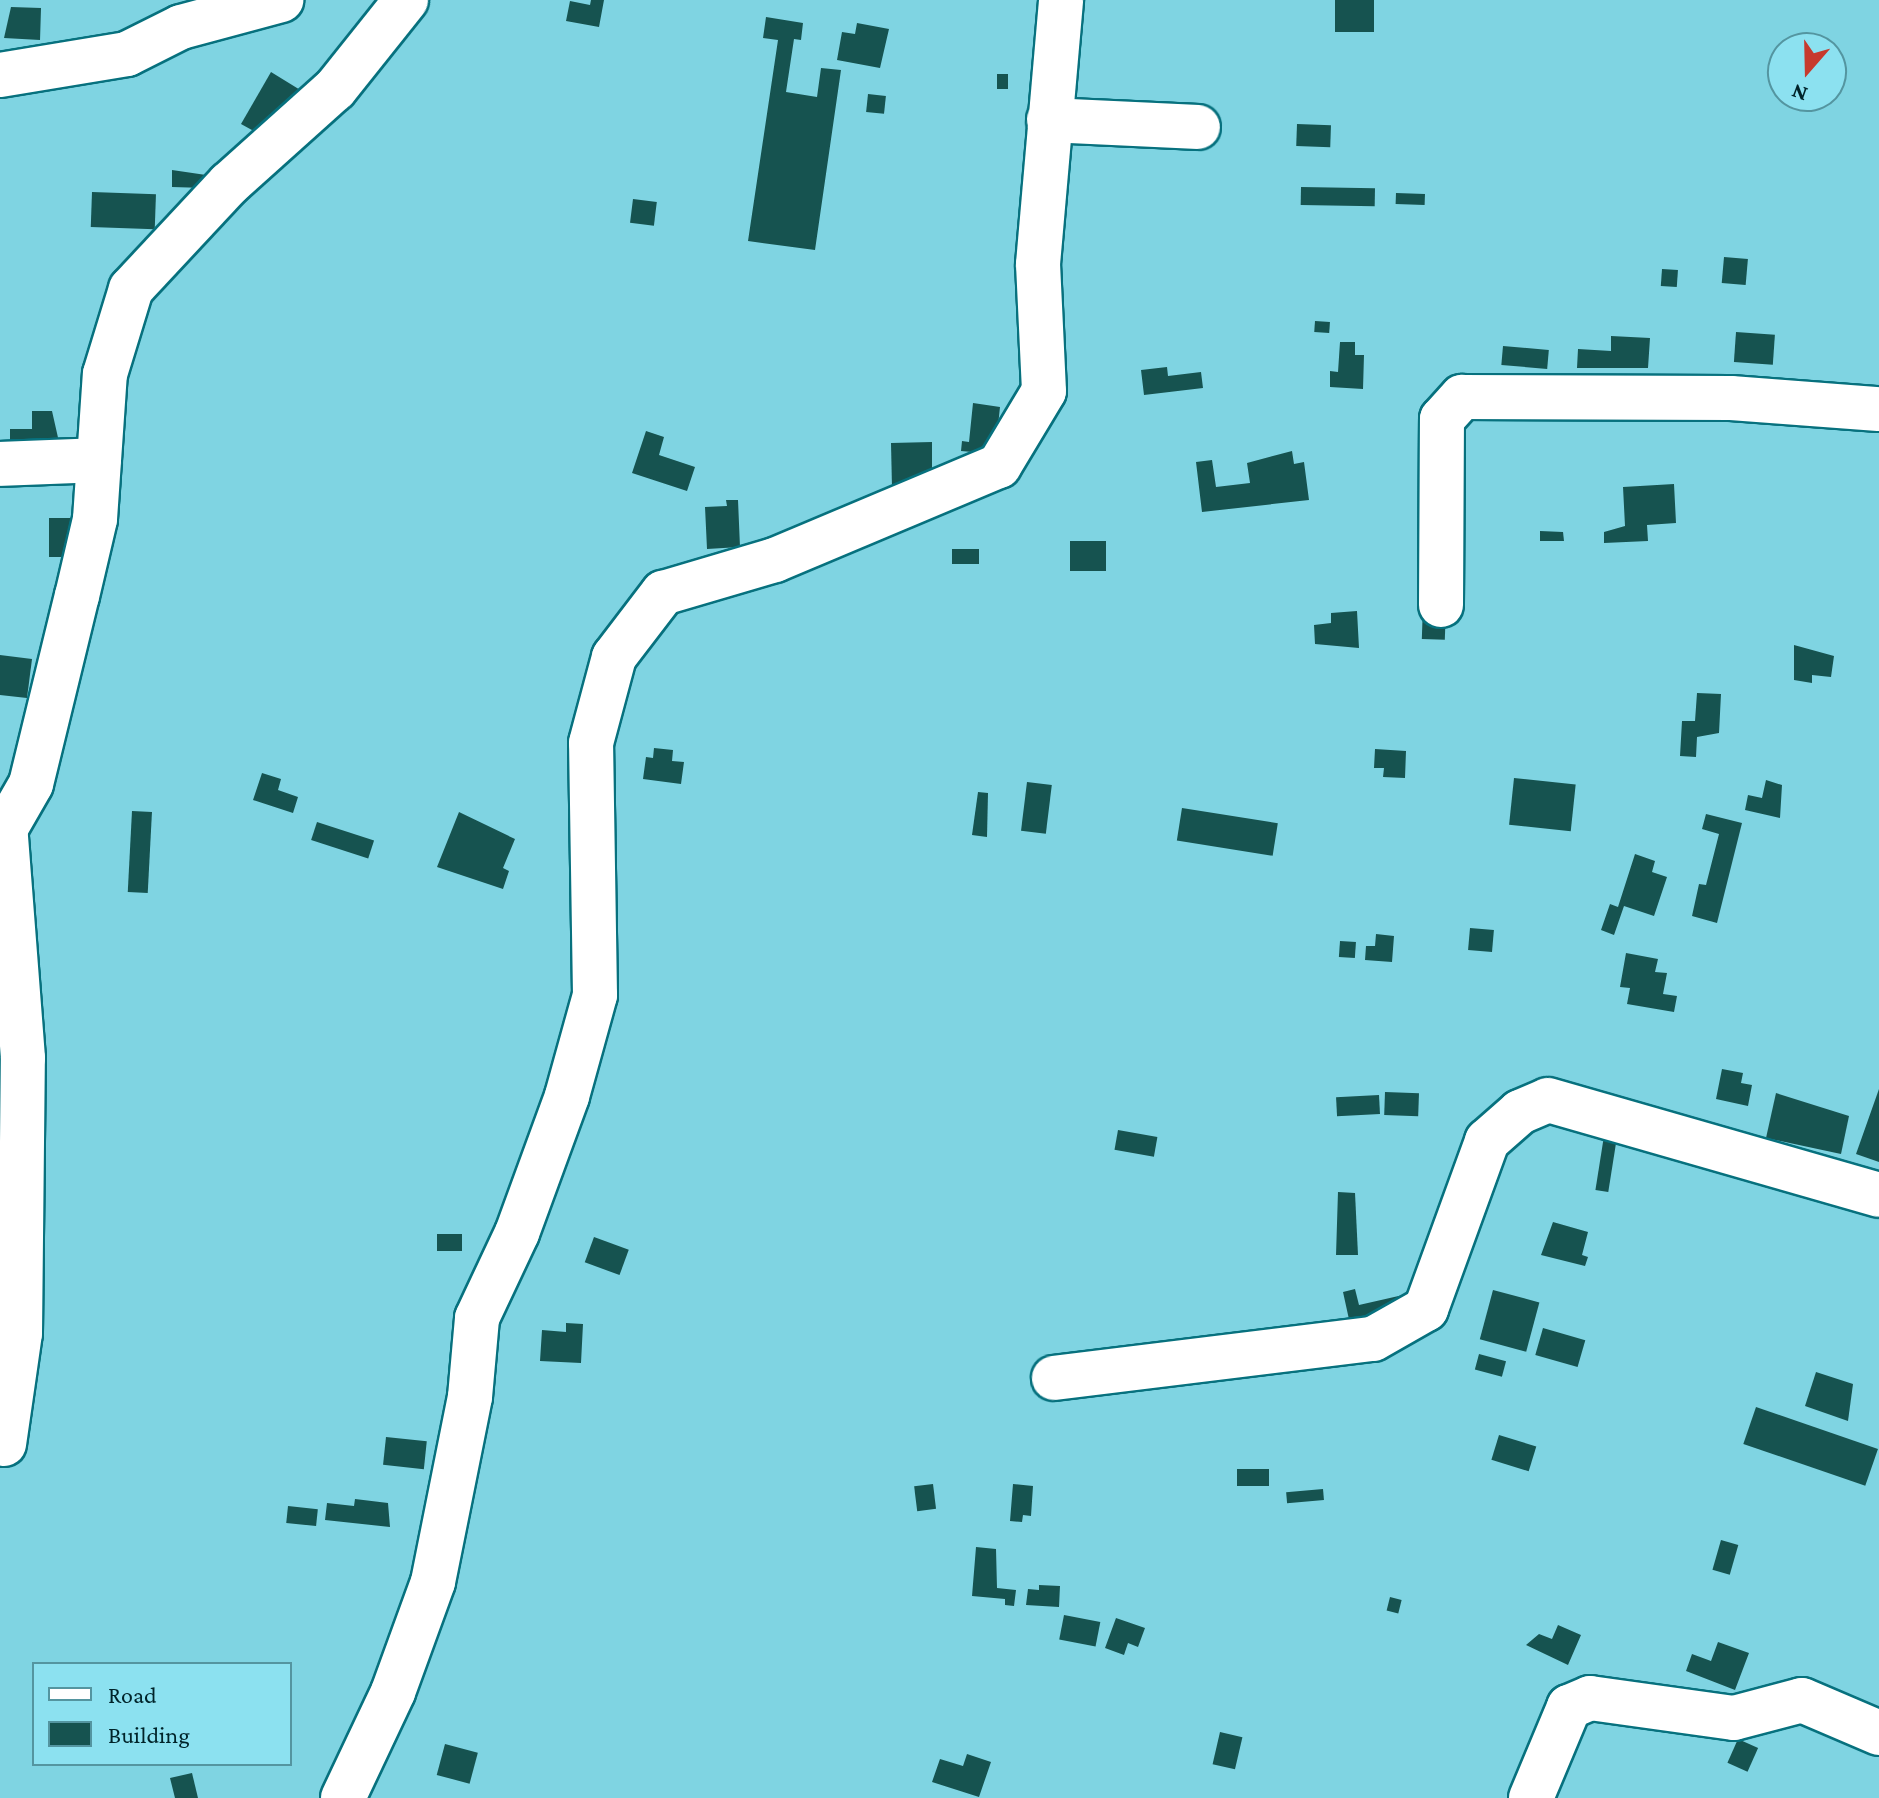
<!DOCTYPE html>
<html>
<head>
<meta charset="utf-8">
<style>
	body { margin:0 }
	#map { position:relative; width:1879px; height:1798px; overflow:hidden; background:#7fd4e2; font-family:"Crimson Pro",serif }
	div>[style] { position:absolute }
	[style*='--x'] { left:calc(var(--x)*1px); top:calc(var(--y)*1px); width:calc(var(--w)*1px); rotate:calc(var(--a)*1deg) }
	.building>* { inset:0; background:#165350; transform-origin:0 0 }
	.roads { filter:drop-shadow(2px 0 #07717e) drop-shadow(-2px 0 #07717e) drop-shadow(0 2px #07717e) drop-shadow(0 -2px #07717e) }
	.minor>* { height:44px; margin:-22px; padding:0 22px; transform-origin:22px; border-radius:22px; background:#fff }
	span { translate:-50% -50%; white-space:nowrap; text-align:center; line-height:1.15; -webkit-text-stroke:8px #8ce1f0; paint-order:stroke }
	.legend { position:absolute; left:32px; top:1662px; width:260px; height:104px; box-sizing:border-box; background:#8ce1f0; border:2px solid #5495a0; margin:0; padding:10px 14px; list-style:none; font-size:24px; color:#002329 }
	.legend li { display:flex; align-items:center; gap:16px; height:40px }
	.legend b { width:40px; border:2px solid #5495a0 }
	.north { position:absolute; left:1767px; top:32px; width:80px; height:80px; box-sizing:border-box; background:#8ce1f0; border:2px solid #5495a0; border-radius:50%; rotate:200deg; font-size:22px; font-weight:700; line-height:32px; text-align:center; color:#002329 }
	.north::after { content:''; display:block; margin:auto; width:28px; height:36px; background:#c73a2d; clip-path:polygon(50% 0,100% 100%,50% 72%,0 100%) }
</style>
</head>
<body>
<div id="map">
	<div class="building">
		<i style="clip-path:polygon(591px 0,604px 0,599px 27px,566px 21px,570px 1px,590px 5px)"></i>
		<i style="left:1335px;top:0;width:39px;height:32px"></i>
		<i style="clip-path:polygon(11px 7px,41px 8px,40px 40px,4px 38px)"></i>
		<i style="clip-path:polygon(766px 17px,803px 23px,801px 40px,794px 39px,786px 92px,817px 97px,821px 68px,841px 70px,815px 250px,748px 241px,778px 40px,763px 38px)"></i>
		<i style="clip-path:polygon(857px 23px,889px 29px,880px 68px,837px 60px,842px 32px,855px 34px)"></i>
		<i style="clip-path:polygon(271px 72px,310px 96px,268px 139px,241px 124px)"></i>
		<i style="left:997px;top:74px;width:11px;height:15px"></i>
		<i style="left:868px;top:94px;width:18px;height:18px;rotate:6deg"></i>
		<i style="left:1297px;top:124px;width:34px;height:22px;rotate:2deg"></i>
		<i style="clip-path:polygon(172px 170px,206px 175px,205px 188px,172px 187px)"></i>
		<i style="left:1301px;top:187px;width:74px;height:18px;rotate:1deg"></i>
		<i style="left:92px;top:192px;width:64px;height:35px;rotate:2deg"></i>
		<i style="left:1396px;top:193px;width:29px;height:11px;rotate:2deg"></i>
		<i style="left:633px;top:199px;width:24px;height:24px;rotate:7deg"></i>
		<i style="left:1724px;top:257px;width:24px;height:26px;rotate:5deg"></i>
		<i style="left:1662px;top:269px;width:16px;height:17px;rotate:4deg"></i>
		<i style="left:1315px;top:321px;width:15px;height:11px;rotate:4deg"></i>
		<i style="left:1736px;top:332px;width:39px;height:30px;rotate:4deg"></i>
		<i style="clip-path:polygon(1611px 336px,1650px 338px,1648px 368px,1577px 368px,1578px 349px,1611px 351px)"></i>
		<i style="clip-path:polygon(1340px 342px,1355px 342px,1355px 355px,1364px 355px,1363px 389px,1330px 387px,1330px 371px,1338px 372px)"></i>
		<i style="left:1503px;top:346px;width:46px;height:19px;rotate:5deg"></i>
		<i style="clip-path:polygon(1167px 367px,1168px 376px,1201px 372px,1203px 388px,1144px 395px,1141px 370px)"></i>
		<i style="clip-path:polygon(973px 403px,1000px 407px,995px 454px,961px 451px,962px 441px,969px 442px)"></i>
		<i style="clip-path:polygon(32px 411px,52px 411px,59px 442px,10px 443px,10px 429px,32px 429px)"></i>
		<i style="clip-path:polygon(646px 431px,664px 437px,659px 455px,695px 467px,687px 491px,632px 473px)"></i>
		<i style="clip-path:polygon(932px 442px,932px 474px,892px 488px,891px 443px)"></i>
		<i style="clip-path:polygon(1292px 451px,1294px 464px,1304px 462px,1309px 500px,1202px 512px,1196px 462px,1212px 460px,1216px 487px,1250px 483px,1247px 463px)"></i>
		<i style="clip-path:polygon(1674px 484px,1676px 523px,1647px 525px,1648px 541px,1604px 543px,1604px 532px,1625px 526px,1623px 487px)"></i>
		<i style="clip-path:polygon(726px 500px,738px 500px,740px 547px,707px 549px,705px 507px,727px 506px)"></i>
		<i style="left:49px;top:518px;width:25px;height:39px"></i>
		<i style="clip-path:polygon(1540px 531px,1563px 532px,1564px 541px,1540px 541px)"></i>
		<i style="left:1070px;top:541px;width:36px;height:30px"></i>
		<i style="left:952px;top:549px;width:27px;height:15px"></i>
		<i style="left:1423px;top:605px;width:23px;height:34px;rotate:2deg"></i>
		<i style="clip-path:polygon(1357px 611px,1359px 648px,1315px 644px,1314px 625px,1331px 623px,1331px 613px)"></i>
		<i style="clip-path:polygon(1794px 645px,1834px 656px,1831px 677px,1812px 675px,1812px 683px,1794px 680px)"></i>
		<i style="clip-path:polygon(0 655px,32px 659px,27px 698px,0 695px)"></i>
		<i style="clip-path:polygon(1697px 693px,1721px 694px,1719px 733px,1697px 737px,1696px 757px,1680px 756px,1682px 721px,1695px 721px)"></i>
		<i style="clip-path:polygon(654px 748px,673px 750px,672px 761px,684px 762px,681px 784px,643px 779px,646px 757px,653px 758px)"></i>
		<i style="clip-path:polygon(1375px 749px,1406px 751px,1405px 778px,1383px 777px,1384px 768px,1374px 768px)"></i>
		<i style="clip-path:polygon(262px 773px,281px 779px,278px 790px,298px 797px,293px 813px,253px 800px)"></i>
		<i style="left:1514px;top:778px;width:62px;height:47px;rotate:6deg"></i>
		<i style="clip-path:polygon(1766px 780px,1782px 785px,1780px 818px,1745px 810px,1748px 795px,1762px 798px)"></i>
		<i style="left:1027px;top:782px;width:25px;height:49px;rotate:7deg"></i>
		<i style="clip-path:polygon(978px 792px,988px 793px,987px 837px,972px 835px)"></i>
		<i style="left:1182px;top:808px;width:97px;height:33px;rotate:9deg"></i>
		<i style="left:132px;top:811px;width:20px;height:81px;rotate:3deg"></i>
		<i style="clip-path:polygon(459px 812px,515px 839px,503px 868px,509px 871px,503px 889px,437px 867px)"></i>
		<i style="clip-path:polygon(1706px 814px,1742px 823px,1717px 923px,1692px 916px,1699px 884px,1706px 885px,1719px 834px,1702px 829px)"></i>
		<i style="left:317px;top:822px;width:60px;height:19px;rotate:18deg"></i>
		<i style="clip-path:polygon(1635px 854px,1655px 861px,1652px 872px,1667px 877px,1654px 916px,1624px 906px,1614px 935px,1601px 930px,1610px 904px,1618px 907px)"></i>
		<i style="left:1470px;top:928px;width:24px;height:22px;rotate:5deg"></i>
		<i style="clip-path:polygon(1376px 934px,1394px 936px,1392px 962px,1365px 960px,1366px 946px,1375px 946px)"></i>
		<i style="left:1340px;top:941px;width:16px;height:16px;rotate:4deg"></i>
		<i style="clip-path:polygon(1626px 953px,1658px 959px,1655px 972px,1667px 973px,1663px 994px,1677px 996px,1674px 1012px,1627px 1004px,1630px 988px,1620px 987px)"></i>
		<i style="clip-path:polygon(1722px 1069px,1743px 1073px,1741px 1083px,1752px 1085px,1748px 1106px,1716px 1099px)"></i>
		<i style="clip-path:polygon(1879px 1089px,1879px 1162px,1856px 1154px)"></i>
		<i style="left:1385px;top:1092px;width:34px;height:23px;rotate:2deg"></i>
		<i style="clip-path:polygon(1776px 1093px,1849px 1116px,1841px 1154px,1766px 1138px)"></i>
		<i style="left:1379px;top:1095px;width:19px;height:43px;rotate:87deg"></i>
		<i style="left:1607px;top:1117px;width:13px;height:74px;rotate:9deg"></i>
		<i style="left:1118px;top:1130px;width:40px;height:20px;rotate:10deg"></i>
		<i style="clip-path:polygon(1338px 1192px,1355px 1193px,1358px 1255px,1336px 1255px)"></i>
		<i style="clip-path:polygon(1553px 1222px,1588px 1232px,1582px 1255px,1588px 1257px,1585px 1266px,1541px 1255px)"></i>
		<i style="left:437px;top:1234px;width:25px;height:17px"></i>
		<i style="left:594px;top:1237px;width:37px;height:27px;rotate:20deg"></i>
		<i style="clip-path:polygon(1355px 1289px,1359px 1305px,1403px 1295px,1407px 1310px,1350px 1324px,1343px 1292px)"></i>
		<i style="left:1493px;top:1290px;width:48px;height:51px;rotate:15deg"></i>
		<i style="clip-path:polygon(566px 1323px,583px 1324px,581px 1363px,540px 1361px,542px 1330px,566px 1332px)"></i>
		<i style="left:1543px;top:1328px;width:44px;height:28px;rotate:16deg"></i>
		<i style="left:1479px;top:1354px;width:28px;height:16px;rotate:15deg"></i>
		<i style="clip-path:polygon(1816px 1372px,1853px 1384px,1848px 1421px,1805px 1406px)"></i>
		<i style="left:1756px;top:1407px;width:129px;height:39px;rotate:19deg"></i>
		<i style="left:1499px;top:1435px;width:39px;height:26px;rotate:17deg"></i>
		<i style="left:386px;top:1437px;width:41px;height:28px;rotate:6deg"></i>
		<i style="left:1269px;top:1469px;width:17px;height:32px;rotate:90deg"></i>
		<i style="left:933px;top:1484px;width:25px;height:19px;rotate:83deg"></i>
		<i style="clip-path:polygon(1013px 1484px,1033px 1486px,1031px 1516px,1023px 1515px,1022px 1522px,1010px 1521px)"></i>
		<i style="left:1323px;top:1489px;width:11px;height:37px;rotate:85deg"></i>
		<i style="clip-path:polygon(355px 1499px,388px 1503px,390px 1527px,325px 1520px,327px 1503px,354px 1506px)"></i>
		<i style="left:288px;top:1506px;width:30px;height:17px;rotate:6deg"></i>
		<i style="left:1721px;top:1540px;width:18px;height:31px;rotate:16deg"></i>
		<i style="clip-path:polygon(976px 1547px,996px 1549px,997px 1588px,1016px 1590px,1014px 1606px,1005px 1605px,1005px 1599px,972px 1596px)"></i>
		<i style="clip-path:polygon(1039px 1585px,1060px 1586px,1059px 1607px,1026px 1605px,1028px 1589px,1039px 1590px)"></i>
		<i style="left:1390px;top:1597px;width:12px;height:14px;rotate:14deg"></i>
		<i style="left:1064px;top:1615px;width:37px;height:25px;rotate:11deg"></i>
		<i style="clip-path:polygon(1116px 1618px,1145px 1628px,1138px 1647px,1128px 1643px,1124px 1655px,1105px 1648px)"></i>
		<i style="clip-path:polygon(1558px 1625px,1581px 1635px,1568px 1665px,1526px 1645px,1539px 1634px,1552px 1639px)"></i>
		<i style="clip-path:polygon(1718px 1642px,1749px 1653px,1735px 1690px,1686px 1671px,1692px 1654px,1711px 1661px)"></i>
		<i style="left:1220px;top:1732px;width:23px;height:33px;rotate:13deg"></i>
		<i style="left:1738px;top:1739px;width:22px;height:26px;rotate:24deg"></i>
		<i style="left:445px;top:1744px;width:34px;height:32px;rotate:15deg"></i>
		<i style="clip-path:polygon(967px 1754px,991px 1762px,979px 1797px,932px 1782px,940px 1759px,963px 1766px)"></i>
		<i style="clip-path:polygon(192px 1773px,198px 1798px,175px 1798px,170px 1778px)"></i>
	</div>
	<div class="roads">
		<div class="minor">
			<i style="--x:0;--y:75;--w:129;--a:-9.4"></i>
			<i style="--x:127;--y:54;--w:60;--a:-26.6"></i>
			<i style="--x:181;--y:27;--w:104;--a:-15.1"></i>
			<i style="--x:1049;--y:120;--w:149;--a:2.7"></i>
			<i style="--x:0;--y:464;--w:99;--a:-2.3"></i>
			<i style="--x:1441;--y:605;--w:186;--a:-89.7"></i>
			<i style="--x:1442;--y:419;--w:30;--a:-48"></i>
			<i style="--x:1462;--y:397;--w:269;--a:0.2"></i>
			<i style="--x:1731;--y:398;--w:148;--a:4.3"></i>
			<i style="--x:0;--y:838;--w:62;--a:-60.1"></i>
			<i style="--x:31;--y:784;--w:194;--a:-76.3"></i>
			<i style="--x:77;--y:596;--w:79;--a:-76.8"></i>
			<i style="--x:95;--y:519;--w:145;--a:-86.1"></i>
			<i style="--x:105;--y:374;--w:89;--a:-73"></i>
			<i style="--x:131;--y:289;--w:144;--a:-47"></i>
			<i style="--x:229;--y:184;--w:142;--a:-41.9"></i>
			<i style="--x:335;--y:89;--w:114;--a:-51.4"></i>
			<i style="--x:1054;--y:1378;--w:321;--a:-7"></i>
			<i style="--x:1373;--y:1339;--w:61;--a:-29.5"></i>
			<i style="--x:1426;--y:1309;--w:179;--a:-70"></i>
			<i style="--x:1487;--y:1141;--w:44;--a:-41.3"></i>
			<i style="--x:1520;--y:1112;--w:30;--a:-23"></i>
			<i style="--x:1548;--y:1100;--w:344;--a:16"></i>
			<i style="--x:4;--y:1444;--w:112;--a:-81.8"></i>
			<i style="--x:20;--y:1333;--w:275;--a:-89.4"></i>
			<i style="--x:23;--y:1058;--w:224;--a:-94.4"></i>
			<i style="--x:343;--y:1798;--w:117;--a:-64.7"></i>
			<i style="--x:393;--y:1692;--w:117;--a:-70"></i>
			<i style="--x:433;--y:1582;--w:189;--a:-78.7"></i>
			<i style="--x:470;--y:1397;--w:79;--a:-84.9"></i>
			<i style="--x:477;--y:1318;--w:94;--a:-64.8"></i>
			<i style="--x:517;--y:1233;--w:146;--a:-69.9"></i>
			<i style="--x:567;--y:1096;--w:105;--a:-74.5"></i>
			<i style="--x:595;--y:995;--w:252;--a:-90.9"></i>
			<i style="--x:591;--y:743;--w:89;--a:-75"></i>
			<i style="--x:614;--y:657;--w:81;--a:-52.6"></i>
			<i style="--x:663;--y:593;--w:117;--a:-16.4"></i>
			<i style="--x:775;--y:560;--w:243;--a:-22.8"></i>
			<i style="--x:999;--y:466;--w:87;--a:-59"></i>
			<i style="--x:1044;--y:391;--w:127;--a:-92.7"></i>
			<i style="--x:1038;--y:264;--w:265;--a:-85"></i>
			<i style="--x:1531;--y:1798;--w:99;--a:-67.3"></i>
			<i style="--x:1569;--y:1707;--w:23;--a:-23"></i>
			<i style="--x:1590;--y:1698;--w:145;--a:7.9"></i>
			<i style="--x:1734;--y:1718;--w:70;--a:-14.8"></i>
			<i style="--x:1802;--y:1700;--w:84;--a:23.2"></i>
		</div>
	</div>
	<ul class="legend">
	<li><b style="height:10px;background:#fff"></b>Road</li>
	<li><b style="height:22px;background:#165350"></b>Building</li>
	</ul>
	<div class="north">N</div>
</div>
</body>
</html>
